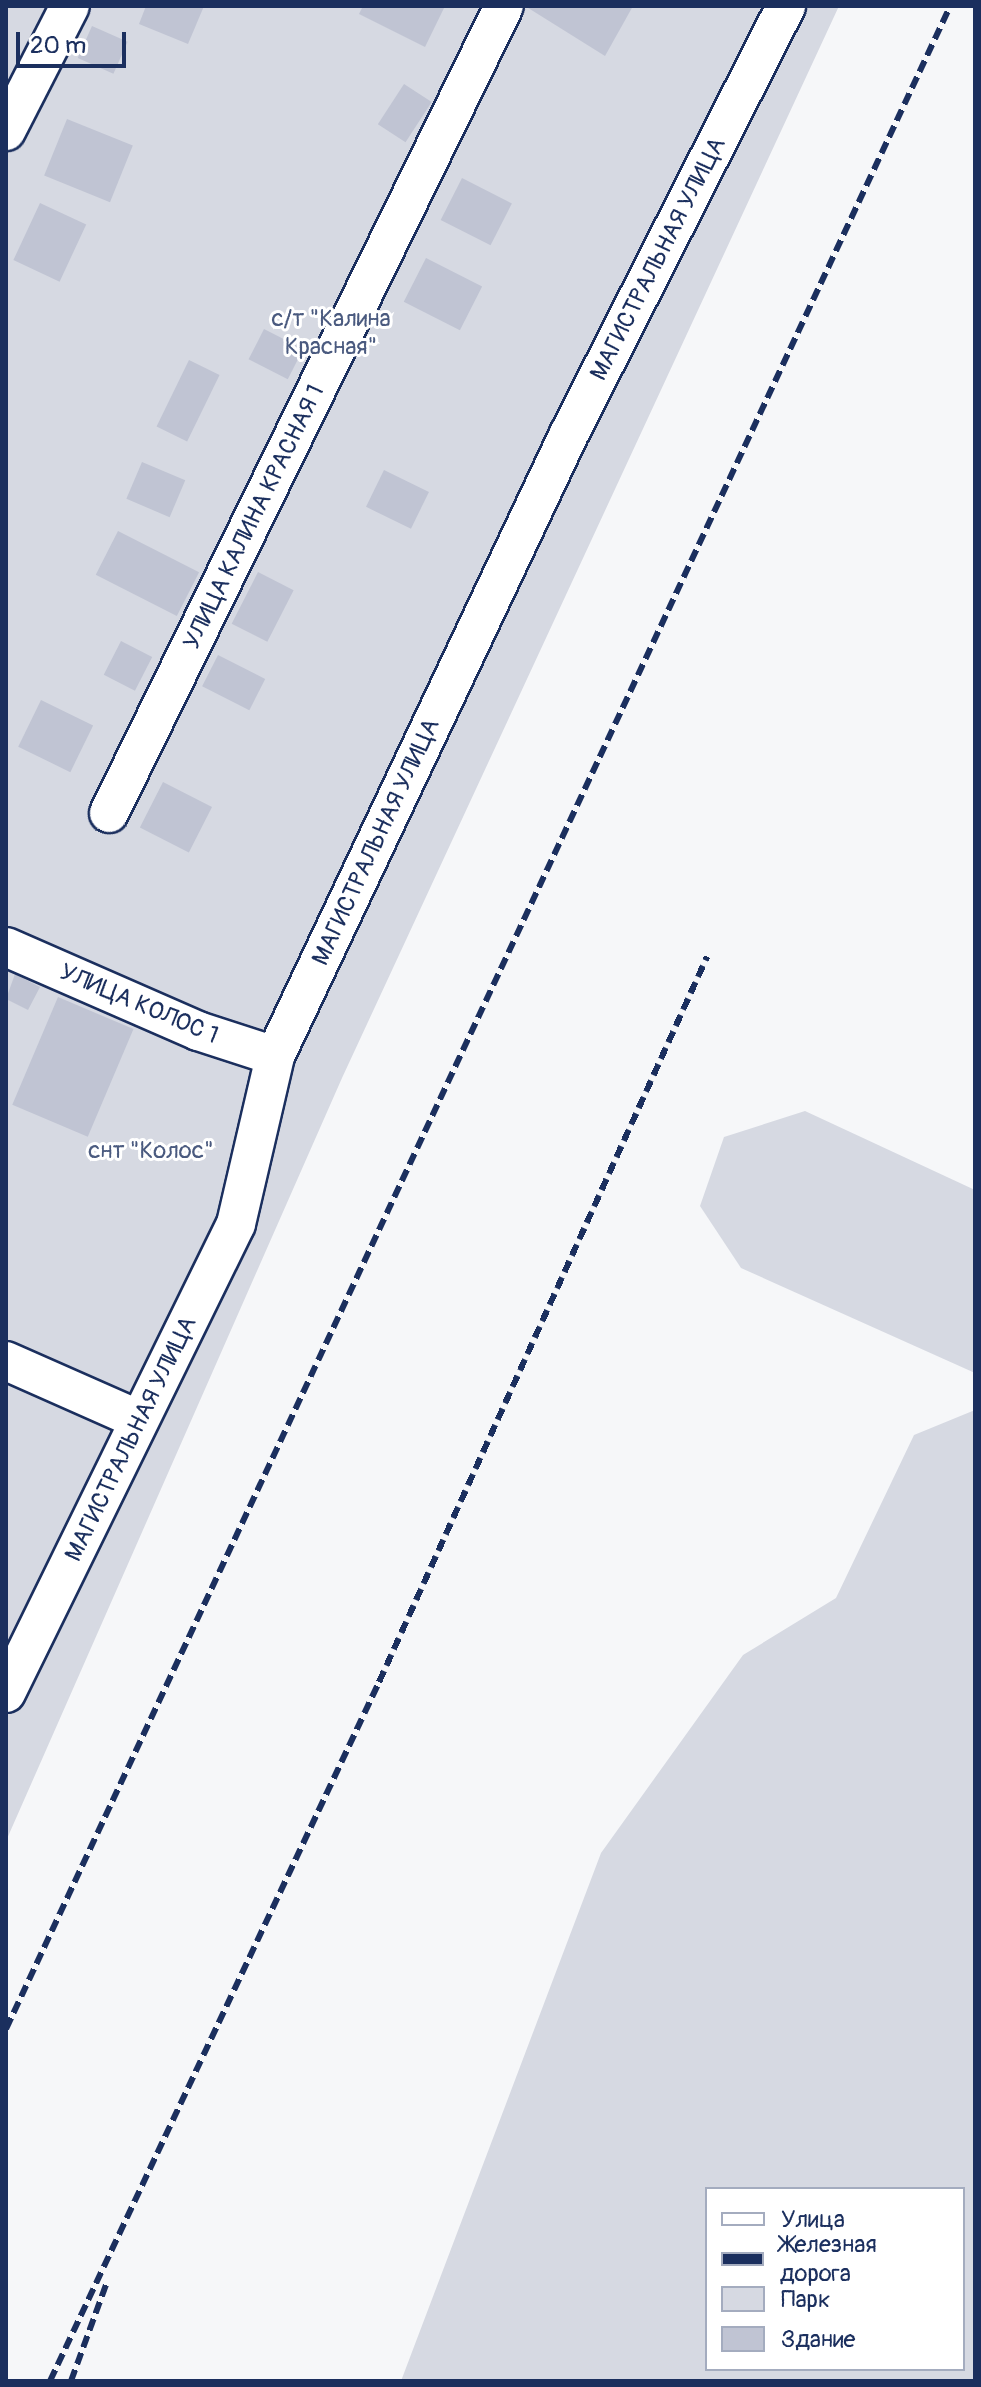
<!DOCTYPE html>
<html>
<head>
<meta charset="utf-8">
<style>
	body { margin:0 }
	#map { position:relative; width:981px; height:2387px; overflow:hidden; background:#f6f7f9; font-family:Pangolin,sans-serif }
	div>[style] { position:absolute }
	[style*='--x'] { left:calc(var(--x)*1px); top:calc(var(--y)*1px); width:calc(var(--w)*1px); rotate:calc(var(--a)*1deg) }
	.green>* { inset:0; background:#d6d9e2 }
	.building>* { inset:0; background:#c0c4d3; transform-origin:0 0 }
	.roads { filter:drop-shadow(2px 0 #1b2f5e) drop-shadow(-2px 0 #1b2f5e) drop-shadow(0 2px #1b2f5e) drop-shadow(0 -2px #1b2f5e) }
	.minor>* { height:38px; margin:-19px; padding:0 19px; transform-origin:19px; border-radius:19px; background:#fff }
	.rail>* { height:6px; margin-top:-3px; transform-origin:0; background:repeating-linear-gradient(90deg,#1b2f5e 0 12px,transparent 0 18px) }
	span { translate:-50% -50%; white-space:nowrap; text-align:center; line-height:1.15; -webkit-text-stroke:6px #fff; paint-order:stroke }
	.street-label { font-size:24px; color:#1b2f5e }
	.park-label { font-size:24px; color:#4a5a7f }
	.frame { position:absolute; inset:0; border:8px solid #1b2f5e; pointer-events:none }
	.legend { position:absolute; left:705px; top:2187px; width:260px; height:184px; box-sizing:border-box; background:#fff; border:2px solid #a4acbf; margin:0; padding:10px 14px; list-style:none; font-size:24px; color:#1b2f5e }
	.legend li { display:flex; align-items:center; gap:16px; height:40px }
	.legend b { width:40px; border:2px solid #a4acbf }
	.scale { position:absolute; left:16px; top:32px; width:110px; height:36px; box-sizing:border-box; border:4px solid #1b2f5e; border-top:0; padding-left:10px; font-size:24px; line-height:28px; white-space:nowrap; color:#1b2f5e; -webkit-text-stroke:6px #fff; paint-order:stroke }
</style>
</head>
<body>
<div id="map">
	<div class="green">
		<i style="clip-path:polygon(6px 6px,839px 6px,342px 1078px,6px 1841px)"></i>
		<i style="clip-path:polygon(805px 1111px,975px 1190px,975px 1373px,741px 1268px,700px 1206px,724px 1137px)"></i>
		<i style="clip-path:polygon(evenodd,975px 1410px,975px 2381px,401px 2381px,601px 1853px,743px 1655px,836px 1598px,914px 1435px,975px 1410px,963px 2189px,963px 2369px,707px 2369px,707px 2189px,963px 2189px)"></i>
	</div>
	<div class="building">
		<i style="clip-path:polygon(146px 6px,204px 6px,188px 44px,139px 24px)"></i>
		<i style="clip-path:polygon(363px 6px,445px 6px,425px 47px,359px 14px)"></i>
		<i style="clip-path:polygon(525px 6px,633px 6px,605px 56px)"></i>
		<i style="left:92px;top:26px;width:39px;height:35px;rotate:24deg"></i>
		<i style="left:404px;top:84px;width:33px;height:48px;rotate:33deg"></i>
		<i style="left:67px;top:119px;width:71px;height:61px;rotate:22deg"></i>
		<i style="left:462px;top:178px;width:56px;height:47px;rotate:27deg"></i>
		<i style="left:40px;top:203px;width:51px;height:63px;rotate:25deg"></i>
		<i style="left:426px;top:258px;width:63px;height:49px;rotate:27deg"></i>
		<i style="left:264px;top:329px;width:44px;height:34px;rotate:27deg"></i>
		<i style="left:189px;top:360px;width:34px;height:74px;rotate:26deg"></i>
		<i style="left:142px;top:462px;width:47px;height:40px;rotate:23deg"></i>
		<i style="left:384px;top:470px;width:50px;height:41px;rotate:26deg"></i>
		<i style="left:118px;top:531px;width:91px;height:49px;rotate:27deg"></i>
		<i style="left:258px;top:572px;width:40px;height:58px;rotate:27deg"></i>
		<i style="left:121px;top:641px;width:35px;height:38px;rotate:27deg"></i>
		<i style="left:218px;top:655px;width:53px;height:35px;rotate:27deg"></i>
		<i style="left:41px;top:700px;width:58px;height:52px;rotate:26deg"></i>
		<i style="left:163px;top:782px;width:55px;height:51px;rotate:27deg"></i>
		<i style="clip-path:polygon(15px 974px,40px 987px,28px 1010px,6px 999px)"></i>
		<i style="left:58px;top:997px;width:82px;height:117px;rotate:23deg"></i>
	</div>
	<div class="roads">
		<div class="minor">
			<i style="--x:6;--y:131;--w:140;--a:-62.9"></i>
			<i style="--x:109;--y:813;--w:898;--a:-63.92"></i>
			<i style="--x:6;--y:947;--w:210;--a:23.6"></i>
			<i style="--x:198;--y:1031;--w:81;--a:18"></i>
			<i style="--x:6;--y:1361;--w:145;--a:23.9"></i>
			<i style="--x:6;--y:1693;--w:522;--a:-63.88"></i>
			<i style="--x:236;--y:1224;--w:172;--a:-76.9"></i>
			<i style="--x:275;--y:1056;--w:688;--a:-64.7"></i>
			<i style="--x:569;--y:434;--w:480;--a:-63.1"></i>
		</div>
	</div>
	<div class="rail">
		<i style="--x:6;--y:2029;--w:2232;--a:-64.98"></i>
		<i style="--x:50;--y:2381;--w:773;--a:-64.79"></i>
		<i style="--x:379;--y:1682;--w:796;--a:-65.66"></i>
		<i style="--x:71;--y:2381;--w:105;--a:-70"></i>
	</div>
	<div class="street-label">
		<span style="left:658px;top:259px;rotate:-63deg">МАГИСТРАЛЬНАЯ УЛИЦА</span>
		<span style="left:254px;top:517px;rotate:-64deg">УЛИЦА КАЛИНА КРАСНАЯ 1</span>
		<span style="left:376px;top:842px;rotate:-65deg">МАГИСТРАЛЬНАЯ УЛИЦА</span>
		<span style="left:139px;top:1004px;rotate:23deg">УЛИЦА КОЛОС 1</span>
		<span style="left:131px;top:1439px;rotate:-64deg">МАГИСТРАЛЬНАЯ УЛИЦА</span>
	</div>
	<div class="park-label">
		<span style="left:331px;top:333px">с/т "Калина<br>Красная"</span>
		<span style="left:151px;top:1151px">снт "Колос"</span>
	</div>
	<div class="frame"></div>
	<ul class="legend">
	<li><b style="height:10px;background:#fff"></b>Улица</li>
	<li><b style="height:10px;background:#1b2f5e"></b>Железная дорога</li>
	<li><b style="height:22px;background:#d6d9e2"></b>Парк</li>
	<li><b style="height:22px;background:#c0c4d3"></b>Здание</li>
	</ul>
	<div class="scale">20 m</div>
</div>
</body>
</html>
